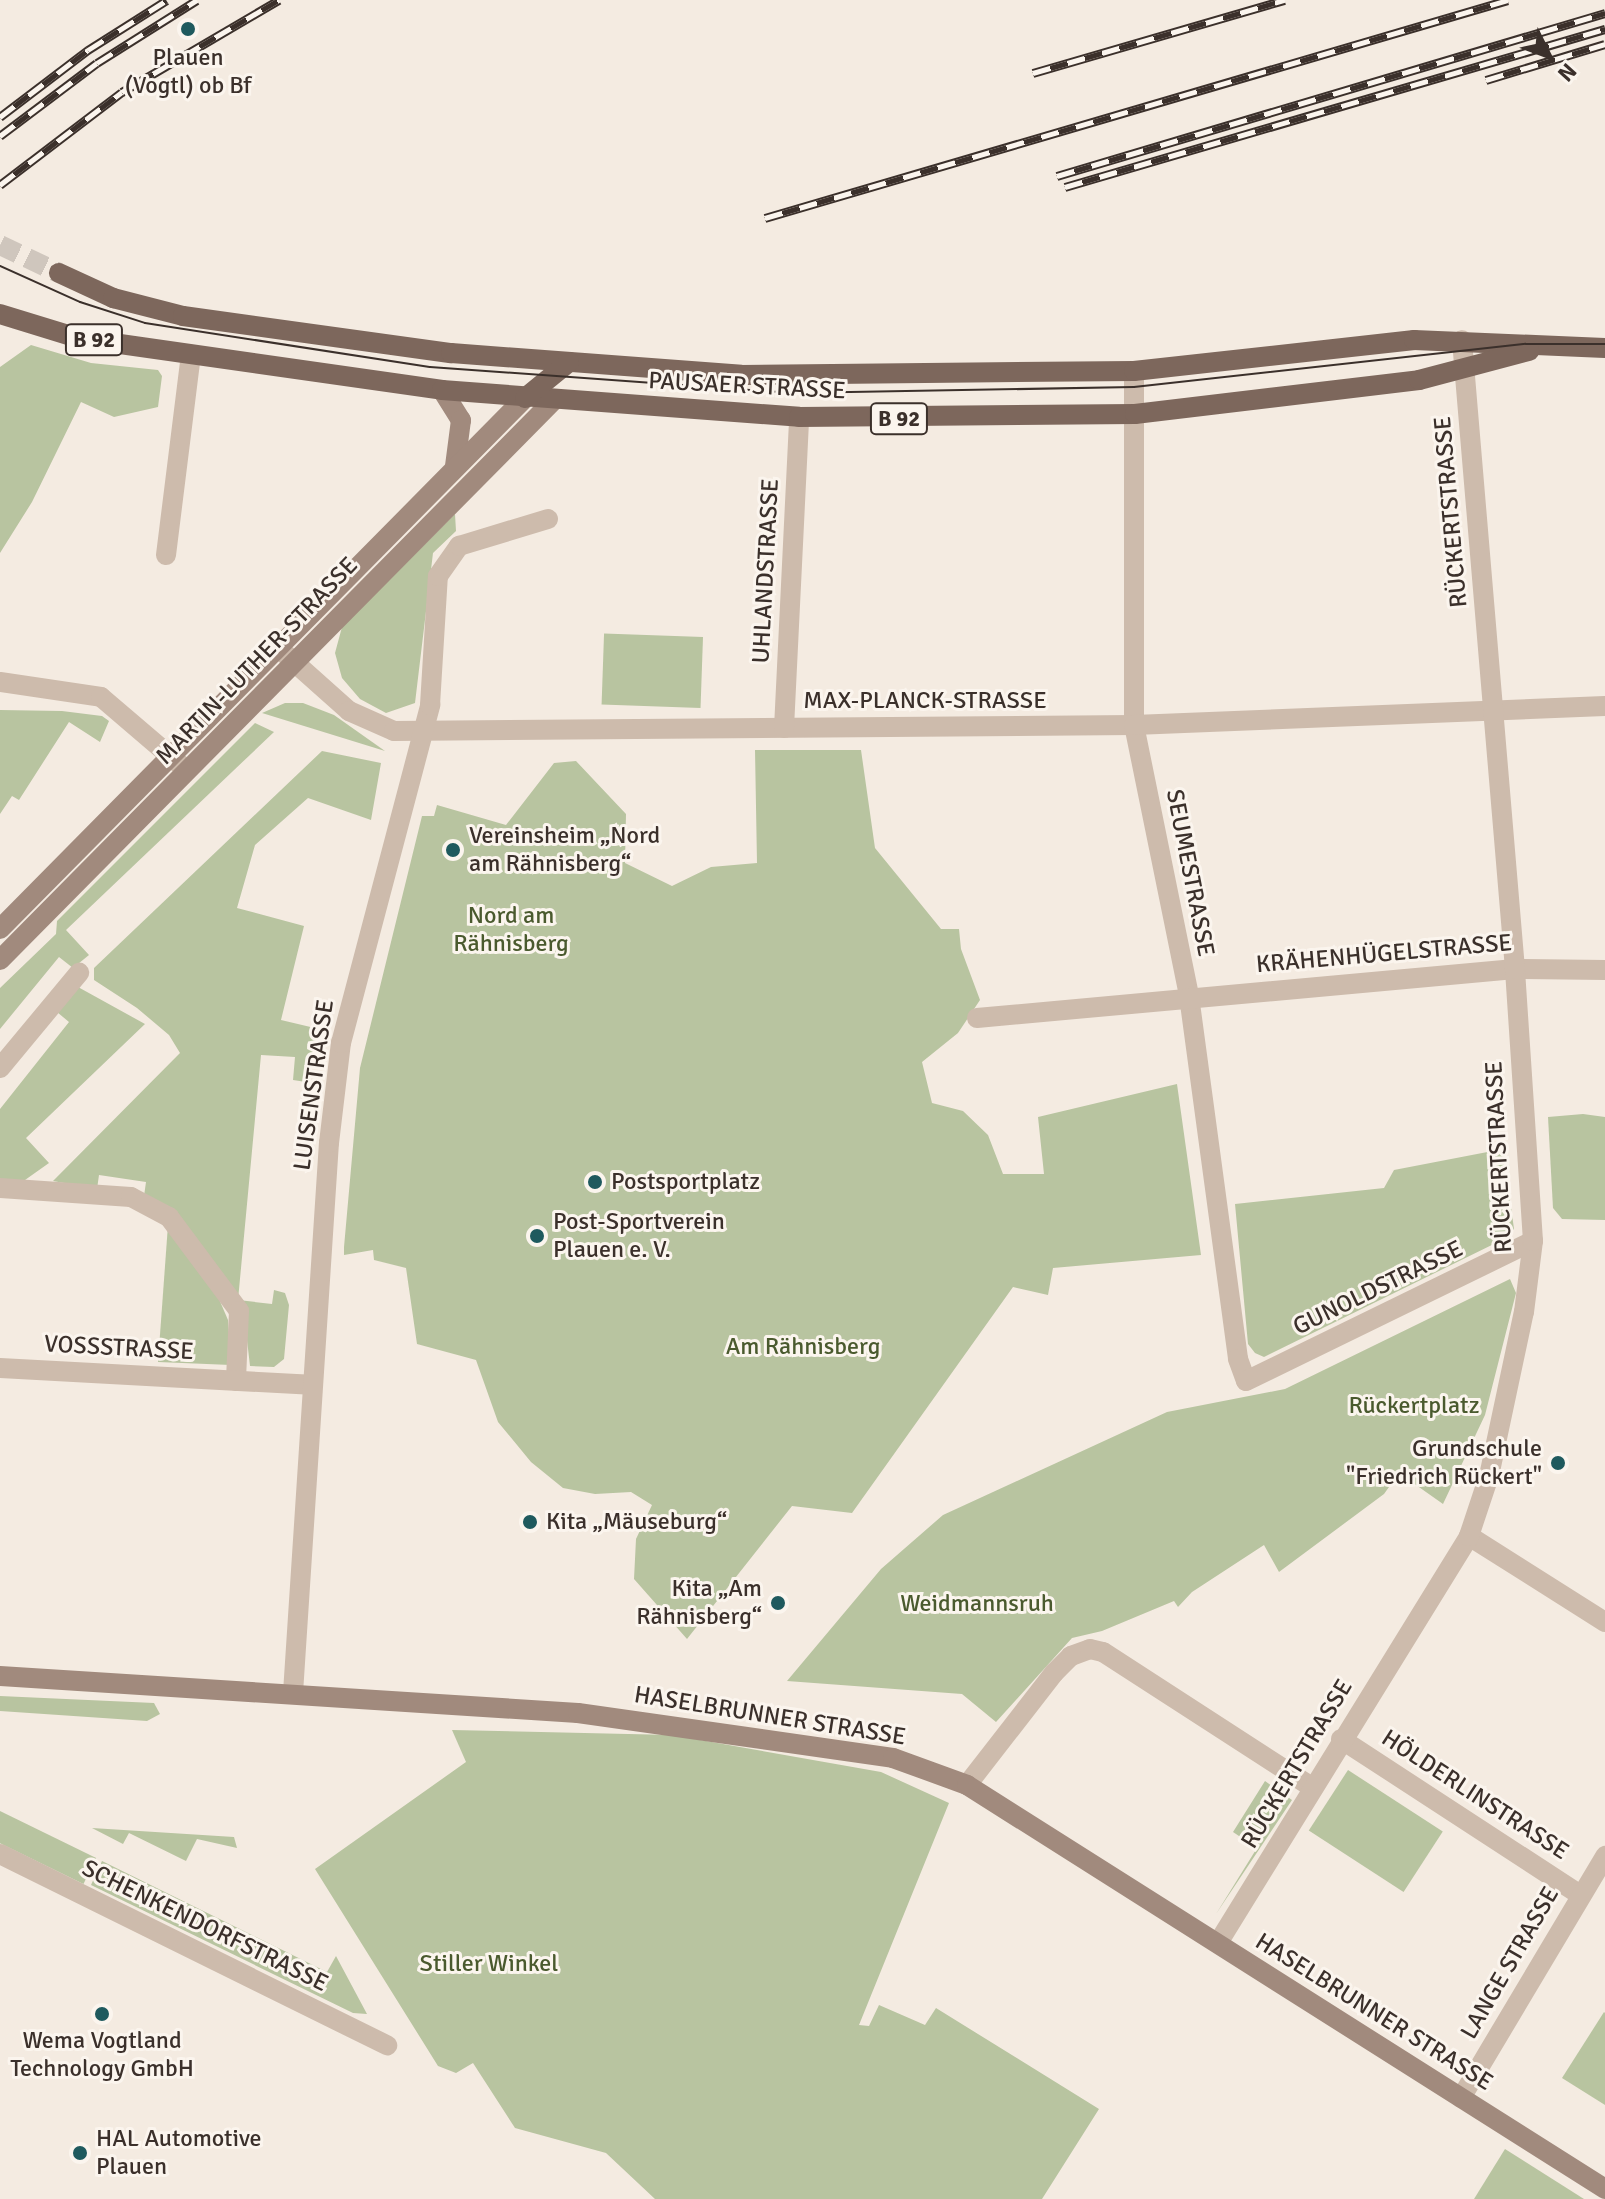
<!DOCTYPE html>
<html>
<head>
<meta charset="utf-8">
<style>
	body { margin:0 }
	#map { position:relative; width:1605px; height:2199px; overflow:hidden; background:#f4ebe1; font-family:Signika,sans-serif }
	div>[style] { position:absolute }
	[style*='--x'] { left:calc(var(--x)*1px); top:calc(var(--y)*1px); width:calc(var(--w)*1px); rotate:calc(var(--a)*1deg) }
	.green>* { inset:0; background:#b8c4a0; transform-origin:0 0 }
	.primary-tunnel>* { height:20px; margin-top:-10px; transform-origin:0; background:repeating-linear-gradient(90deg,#cfc6bd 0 20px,transparent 0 30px) }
	.street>* { height:20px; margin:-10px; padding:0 10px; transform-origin:10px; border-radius:10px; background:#cdbbac }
	.secondary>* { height:20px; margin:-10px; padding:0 10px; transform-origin:10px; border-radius:10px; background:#a18a7d }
	.primary>* { height:20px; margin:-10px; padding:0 10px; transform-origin:10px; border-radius:10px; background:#7d675c }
	.tram>* { height:2px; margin:-1px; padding:0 1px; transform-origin:1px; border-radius:1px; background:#3b302b }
	.rail>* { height:9px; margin-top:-4.5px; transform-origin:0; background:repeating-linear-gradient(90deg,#fbf5ee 0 18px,#3b302b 0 36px); box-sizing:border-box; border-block:2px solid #3b302b }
	.dots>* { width:22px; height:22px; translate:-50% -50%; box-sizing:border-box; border:4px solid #fbf5ee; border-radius:50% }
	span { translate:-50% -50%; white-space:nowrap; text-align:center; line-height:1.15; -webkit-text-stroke:6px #fbf5ee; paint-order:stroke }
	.shield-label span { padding:2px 6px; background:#fbf5ee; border:2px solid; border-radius:6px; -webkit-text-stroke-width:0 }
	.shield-label { font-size:22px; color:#3b302b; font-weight:700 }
	.poi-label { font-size:24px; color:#3b302b }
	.left { translate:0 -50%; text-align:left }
	.right { translate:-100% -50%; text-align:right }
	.street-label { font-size:24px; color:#3b302b }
	.park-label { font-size:24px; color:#4a5a2e }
	.north { position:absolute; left:1509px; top:16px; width:80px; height:80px; -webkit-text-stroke:6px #fbf5ee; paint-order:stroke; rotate:132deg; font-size:22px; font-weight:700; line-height:32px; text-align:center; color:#3b302b }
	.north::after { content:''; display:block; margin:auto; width:28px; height:36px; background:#3b302b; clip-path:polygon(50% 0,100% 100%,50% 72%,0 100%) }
</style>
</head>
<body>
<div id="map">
	<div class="green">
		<i style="clip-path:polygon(31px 345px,91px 363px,158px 370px,162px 376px,158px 407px,114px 417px,81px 402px,32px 502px,0 553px,0 367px)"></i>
		<i style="clip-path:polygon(455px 514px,456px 531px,433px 553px,415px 703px,386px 713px,360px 699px,342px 678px,335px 653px,342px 627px)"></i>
		<i style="left:703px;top:637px;width:71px;height:99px;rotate:92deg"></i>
		<i style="clip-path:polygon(285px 703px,303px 703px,334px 715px,385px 751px,262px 713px)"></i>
		<i style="clip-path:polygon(0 710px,62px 711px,102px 716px,109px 721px,100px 742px,69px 722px,19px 800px,12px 796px,0 814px)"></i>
		<i style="clip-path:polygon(255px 723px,274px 732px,66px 930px,89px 955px,73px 968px,59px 957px,0 1029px,0 988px,56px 934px,57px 921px)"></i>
		<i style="clip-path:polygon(755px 750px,861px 750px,875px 848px,941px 929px,959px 929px,961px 949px,980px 1000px,958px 1033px,922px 1062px,932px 1103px,963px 1111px,988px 1135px,1003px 1174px,1044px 1174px,1038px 1117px,1177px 1084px,1201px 1255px,1053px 1268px,1048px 1295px,1013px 1287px,852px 1513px,792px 1506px,687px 1639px,634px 1579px,636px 1539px,652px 1505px,631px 1492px,595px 1494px,563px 1488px,531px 1462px,498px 1422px,476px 1360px,417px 1344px,406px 1268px,374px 1260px,373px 1250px,344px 1255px,344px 1247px,360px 1068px,422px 816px,434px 816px,437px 805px,506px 825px,554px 763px,576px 761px,626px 814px,625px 863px,672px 886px,711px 867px,757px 863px)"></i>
		<i style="clip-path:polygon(322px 751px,381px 763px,371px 820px,308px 798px,255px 845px,237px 908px,304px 926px,281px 1020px,319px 1029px,306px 1082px,293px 1080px,295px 1057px,261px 1055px,238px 1300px,272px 1304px,274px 1290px,285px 1293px,289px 1305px,284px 1359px,274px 1367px,250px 1366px,244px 1314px,144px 1196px,146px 1182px,99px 1175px,97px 1189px,53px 1181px,180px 1053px,169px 1035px,137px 1008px,94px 980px,94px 968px)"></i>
		<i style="clip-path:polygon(78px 987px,145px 1024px,26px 1138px,49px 1163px,25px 1180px,0 1180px,0 1109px,69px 1022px,57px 1012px)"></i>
		<i style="clip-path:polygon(1583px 1114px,1605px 1117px,1605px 1220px,1562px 1219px,1553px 1208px,1548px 1117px)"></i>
		<i style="clip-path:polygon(1503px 1149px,1514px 1229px,1504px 1239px,1264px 1357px,1255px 1353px,1248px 1344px,1235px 1204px,1384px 1188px,1394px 1170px)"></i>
		<i style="clip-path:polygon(168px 1225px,216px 1292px,228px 1320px,231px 1365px,158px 1362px)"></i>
		<i style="clip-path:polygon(1510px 1279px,1516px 1293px,1485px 1415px,1443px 1504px,1399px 1473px,1384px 1494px,1279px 1572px,1264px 1545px,1192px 1592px,1178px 1607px,1174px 1601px,1102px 1631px,1072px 1638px,996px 1722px,962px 1694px,787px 1681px,881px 1569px,943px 1515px,1167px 1412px,1285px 1389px)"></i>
		<i style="clip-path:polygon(0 1696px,154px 1703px,160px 1714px,147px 1721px,0 1711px)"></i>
		<i style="clip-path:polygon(452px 1730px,672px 1735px,881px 1772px,949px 1803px,859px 2025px,869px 2026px,879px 2005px,925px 2025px,936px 2008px,1099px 2109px,1042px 2199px,655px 2199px,606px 2153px,515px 2128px,473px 2063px,456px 2073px,438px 2066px,315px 1869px,466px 1762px)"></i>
		<i style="left:1348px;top:1770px;width:113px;height:72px;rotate:33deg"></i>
		<i style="clip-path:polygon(1265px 1781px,1292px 1800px,1216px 1914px,1257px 1848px,1233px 1832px)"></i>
		<i style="left:0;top:1811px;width:107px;height:29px;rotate:26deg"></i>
		<i style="clip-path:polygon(92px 1828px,234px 1837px,237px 1848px,197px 1839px,186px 1861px,129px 1833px,123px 1844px)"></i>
		<i style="clip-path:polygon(102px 1861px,327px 1972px,336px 1956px,367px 2014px,353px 2013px,91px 1885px)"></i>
		<i style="clip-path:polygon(1604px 2012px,1605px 2013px,1605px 2105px,1562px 2078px)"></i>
		<i style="clip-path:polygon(1505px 2149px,1584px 2199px,1474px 2199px)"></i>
	</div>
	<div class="primary-tunnel">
		<i style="--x:0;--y:245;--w:65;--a:25.4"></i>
	</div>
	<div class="street">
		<i style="--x:1134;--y:371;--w:354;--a:90"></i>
		<i style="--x:1134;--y:725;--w:277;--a:78.5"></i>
		<i style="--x:1189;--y:996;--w:366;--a:82.3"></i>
		<i style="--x:1238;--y:1359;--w:23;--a:70"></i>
		<i style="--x:1246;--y:1381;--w:319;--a:-26"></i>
		<i style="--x:166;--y:555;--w:202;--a:-82.9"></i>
		<i style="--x:275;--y:645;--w:99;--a:41.7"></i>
		<i style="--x:349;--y:711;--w:49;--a:24"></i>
		<i style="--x:394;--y:731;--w:740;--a:-0.46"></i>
		<i style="--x:1134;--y:725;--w:471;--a:-2.3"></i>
		<i style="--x:0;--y:682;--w:102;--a:8.4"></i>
		<i style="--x:101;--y:697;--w:109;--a:40.5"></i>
		<i style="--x:784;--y:728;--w:311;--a:-87.2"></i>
		<i style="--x:977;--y:1018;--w:540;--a:-5.2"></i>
		<i style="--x:1515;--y:969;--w:90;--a:0.6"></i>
		<i style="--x:0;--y:1068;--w:124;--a:-50.3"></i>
		<i style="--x:0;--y:1188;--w:131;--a:3.9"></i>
		<i style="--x:131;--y:1197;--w:43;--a:27.8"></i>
		<i style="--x:169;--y:1217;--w:117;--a:53.3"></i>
		<i style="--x:239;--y:1311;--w:70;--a:92.5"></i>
		<i style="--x:0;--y:1368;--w:311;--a:3.1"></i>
		<i style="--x:1469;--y:1536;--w:161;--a:32.3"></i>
		<i style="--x:293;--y:1693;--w:551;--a:-86.26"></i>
		<i style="--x:329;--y:1143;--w:101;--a:-83.2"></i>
		<i style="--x:341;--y:1043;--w:350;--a:-75.2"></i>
		<i style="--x:430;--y:705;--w:129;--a:-86.5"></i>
		<i style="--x:438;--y:576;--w:37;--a:-55"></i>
		<i style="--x:459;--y:546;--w:93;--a:-16.9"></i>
		<i style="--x:1341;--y:1739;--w:285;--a:33.1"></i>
		<i style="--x:967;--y:1785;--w:142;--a:-52.2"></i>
		<i style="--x:1054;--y:1673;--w:24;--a:-45"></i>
		<i style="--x:1071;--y:1656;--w:20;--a:-20"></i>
		<i style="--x:1090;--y:1649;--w:13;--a:13"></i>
		<i style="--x:1103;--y:1652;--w:249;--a:32.9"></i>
		<i style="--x:0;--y:1854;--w:432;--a:26.3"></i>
		<i style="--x:1218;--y:1943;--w:478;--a:-58.3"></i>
		<i style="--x:1469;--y:1536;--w:63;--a:-71.6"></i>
		<i style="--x:1489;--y:1476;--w:168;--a:-78"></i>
		<i style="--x:1524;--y:1312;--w:72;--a:-82.8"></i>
		<i style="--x:1533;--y:1241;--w:273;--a:-93.8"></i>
		<i style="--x:1515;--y:969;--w:631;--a:-94.82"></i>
		<i style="--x:1461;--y:2098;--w:282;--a:-59.2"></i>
	</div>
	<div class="secondary">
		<i style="--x:442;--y:390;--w:36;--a:58"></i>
		<i style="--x:461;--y:420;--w:46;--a:97.4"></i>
		<i style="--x:0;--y:929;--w:747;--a:-45.33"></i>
		<i style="--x:0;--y:960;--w:788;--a:-45.31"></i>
		<i style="--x:0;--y:1676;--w:579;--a:3.66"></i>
		<i style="--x:578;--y:1713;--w:318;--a:8.1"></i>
		<i style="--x:893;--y:1758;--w:79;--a:20"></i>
		<i style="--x:967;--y:1785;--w:755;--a:32.34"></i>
	</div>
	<div class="primary">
		<i style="--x:59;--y:273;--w:60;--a:24.8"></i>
		<i style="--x:113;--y:298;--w:72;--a:14.4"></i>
		<i style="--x:183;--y:316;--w:271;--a:7.9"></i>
		<i style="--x:451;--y:353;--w:291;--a:4.3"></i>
		<i style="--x:741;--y:375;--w:393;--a:-0.6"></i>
		<i style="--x:1134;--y:371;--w:282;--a:-6.3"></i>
		<i style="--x:1414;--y:340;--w:191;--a:2.4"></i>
		<i style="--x:0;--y:314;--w:82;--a:17.1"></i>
		<i style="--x:78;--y:338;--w:368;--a:8.1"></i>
		<i style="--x:442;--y:390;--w:358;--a:4.3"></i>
		<i style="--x:799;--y:417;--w:336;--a:-0.5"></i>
		<i style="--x:1135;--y:414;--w:286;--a:-6.8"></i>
		<i style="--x:1419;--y:380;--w:114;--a:-14.8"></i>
		<i style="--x:525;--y:398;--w:57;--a:-39.3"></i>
	</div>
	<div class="tram">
		<i style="--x:0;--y:266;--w:88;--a:24.2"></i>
		<i style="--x:80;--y:302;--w:68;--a:17.9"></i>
		<i style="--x:145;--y:323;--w:288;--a:8.8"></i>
		<i style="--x:430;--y:367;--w:365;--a:4.1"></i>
		<i style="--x:794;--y:393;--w:340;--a:-1"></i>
		<i style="--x:1134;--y:387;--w:394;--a:-6.3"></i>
		<i style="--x:1526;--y:344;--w:79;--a:0"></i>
	</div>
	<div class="rail">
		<i style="--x:1033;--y:73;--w:262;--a:-16.2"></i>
		<i style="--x:1486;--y:80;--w:124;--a:-16.8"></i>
		<i style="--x:0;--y:117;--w:111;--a:-37.3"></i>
		<i style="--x:88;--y:50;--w:93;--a:-32.3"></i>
		<i style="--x:0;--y:136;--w:121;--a:-37"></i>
		<i style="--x:97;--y:63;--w:118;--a:-32.2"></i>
		<i style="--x:1057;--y:176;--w:572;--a:-16.56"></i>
		<i style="--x:0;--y:185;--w:153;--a:-37.3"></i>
		<i style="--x:122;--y:92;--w:182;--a:-30.4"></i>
		<i style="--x:1065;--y:187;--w:563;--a:-16.31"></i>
		<i style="--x:765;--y:218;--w:774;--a:-16.35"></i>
	</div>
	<div class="dots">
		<i style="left:188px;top:29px;background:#1f5a5e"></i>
		<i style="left:453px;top:850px;background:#1f5a5e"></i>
		<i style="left:595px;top:1182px;background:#1f5a5e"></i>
		<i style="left:537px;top:1236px;background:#1f5a5e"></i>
		<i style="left:1558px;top:1463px;background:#1f5a5e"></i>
		<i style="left:530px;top:1522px;background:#1f5a5e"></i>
		<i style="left:778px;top:1603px;background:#1f5a5e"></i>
		<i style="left:102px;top:2014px;background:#1f5a5e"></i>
		<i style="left:80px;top:2153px;background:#1f5a5e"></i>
	</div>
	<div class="shield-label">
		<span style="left:94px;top:340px">B 92</span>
		<span style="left:899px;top:419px">B 92</span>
	</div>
	<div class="poi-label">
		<span style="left:188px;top:72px">Plauen<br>(Vogtl) ob Bf</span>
		<span class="left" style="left:469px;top:850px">Vereinsheim „Nord<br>am Rähnisberg“</span>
		<span class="left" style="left:611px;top:1182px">Postsportplatz</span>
		<span class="left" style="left:553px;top:1236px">Post-Sportverein<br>Plauen e. V.</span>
		<span class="right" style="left:1542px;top:1463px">Grundschule<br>"Friedrich Rückert"</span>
		<span class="left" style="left:546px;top:1522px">Kita „Mäuseburg“</span>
		<span class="right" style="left:762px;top:1603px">Kita „Am<br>Rähnisberg“</span>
		<span style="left:102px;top:2055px">Wema Vogtland<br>Technology GmbH</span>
		<span class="left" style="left:96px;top:2153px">HAL Automotive<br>Plauen</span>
	</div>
	<div class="street-label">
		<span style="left:747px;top:386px;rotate:3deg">PAUSAER STRASSE</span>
		<span style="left:1451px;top:512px;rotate:-95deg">RÜCKERTSTRASSE</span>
		<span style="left:766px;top:571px;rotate:-87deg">UHLANDSTRASSE</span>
		<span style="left:257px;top:661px;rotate:-46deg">MARTIN-LUTHER-STRASSE</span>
		<span style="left:925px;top:701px">MAX-PLANCK-STRASSE</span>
		<span style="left:1190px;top:873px;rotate:79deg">SEUMESTRASSE</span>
		<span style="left:1384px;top:954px;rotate:-5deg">KRÄHENHÜGELSTRASSE</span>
		<span style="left:314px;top:1085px;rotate:-82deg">LUISENSTRASSE</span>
		<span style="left:1499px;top:1157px;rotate:-93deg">RÜCKERTSTRASSE</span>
		<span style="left:1378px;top:1288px;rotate:-26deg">GUNOLDSTRASSE</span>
		<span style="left:119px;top:1348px;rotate:3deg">VOSSSTRASSE</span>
		<span style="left:770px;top:1716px;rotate:9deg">HASELBRUNNER STRASSE</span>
		<span style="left:1297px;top:1764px;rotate:-59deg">RÜCKERTSTRASSE</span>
		<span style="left:1475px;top:1795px;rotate:33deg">HÖLDERLINSTRASSE</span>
		<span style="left:205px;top:1926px;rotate:26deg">SCHENKENDORFSTRASSE</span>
		<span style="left:1510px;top:1963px;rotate:-60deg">LANGE STRASSE</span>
		<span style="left:1374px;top:2012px;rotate:32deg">HASELBRUNNER STRASSE</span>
	</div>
	<div class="park-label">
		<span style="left:511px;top:930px">Nord am<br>Rähnisberg</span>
		<span style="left:803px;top:1347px">Am Rähnisberg</span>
		<span style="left:1414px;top:1406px">Rückertplatz</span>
		<span style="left:977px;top:1604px">Weidmannsruh</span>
		<span style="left:489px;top:1964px">Stiller Winkel</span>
	</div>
	<div class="north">N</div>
</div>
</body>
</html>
